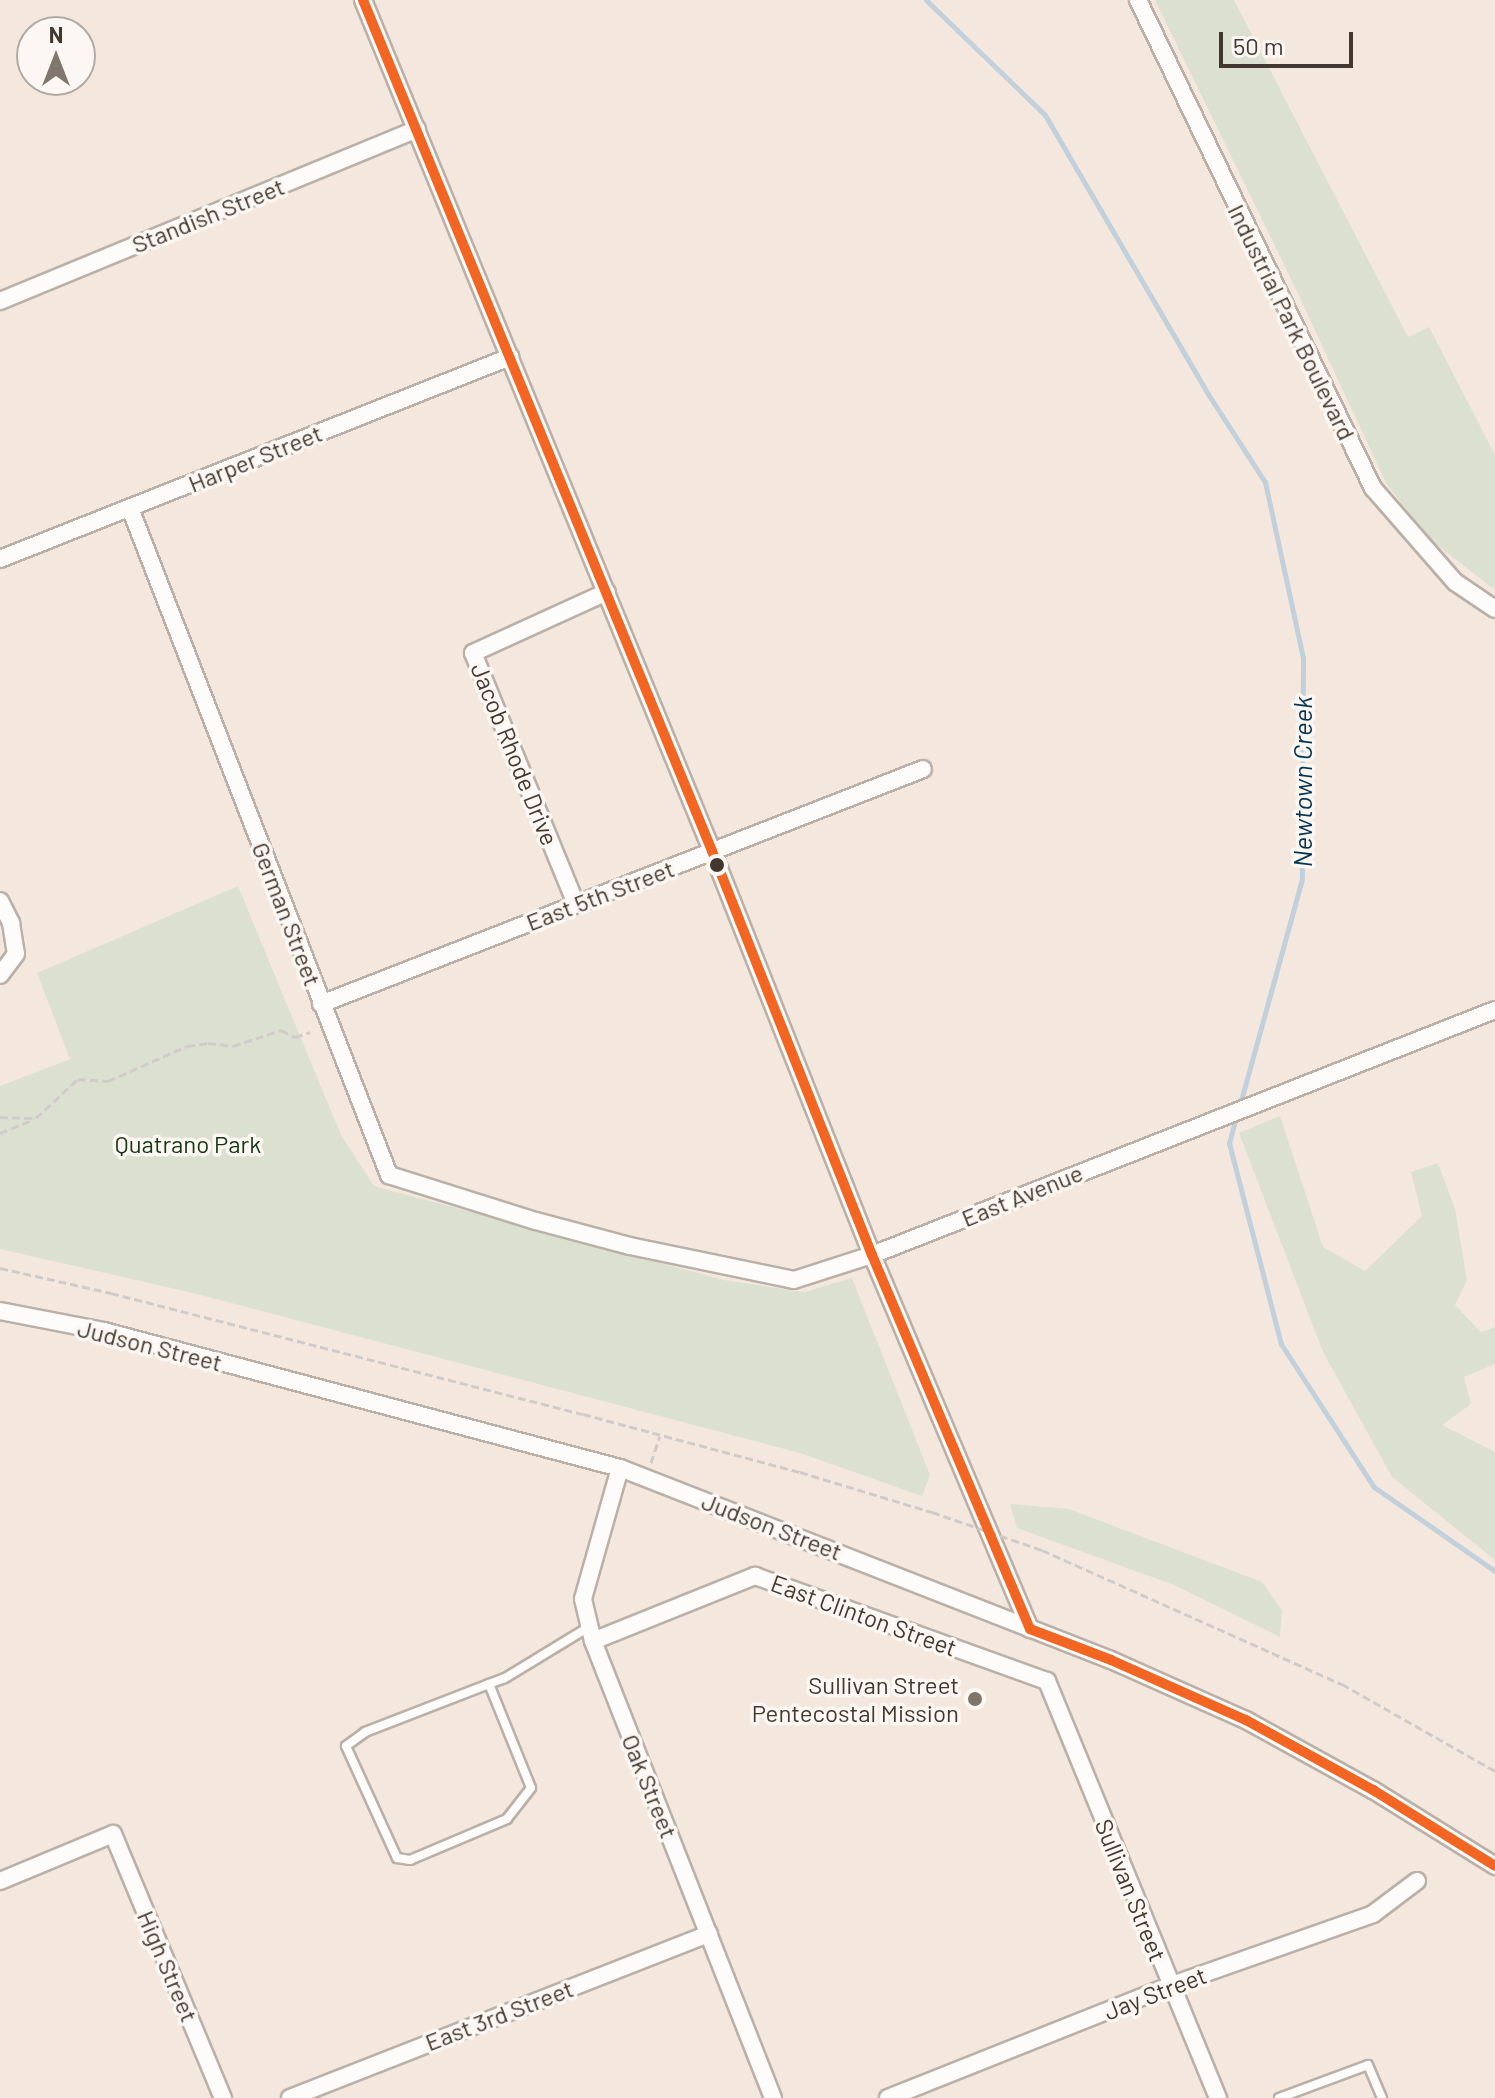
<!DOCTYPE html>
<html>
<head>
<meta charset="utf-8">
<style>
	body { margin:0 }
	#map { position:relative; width:1495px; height:2098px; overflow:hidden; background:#f4e8de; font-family:Barlow,sans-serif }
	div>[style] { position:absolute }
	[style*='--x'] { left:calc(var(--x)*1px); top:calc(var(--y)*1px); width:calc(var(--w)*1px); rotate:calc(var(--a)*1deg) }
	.green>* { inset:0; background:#dce0d1 }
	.stream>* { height:5px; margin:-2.5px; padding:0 2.5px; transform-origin:2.5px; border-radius:2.5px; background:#c1d0db }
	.path>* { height:3px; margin-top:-1.5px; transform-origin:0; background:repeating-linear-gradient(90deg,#d0cbc8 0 8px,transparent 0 12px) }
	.roads { filter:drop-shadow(2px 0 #bab0a8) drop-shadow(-2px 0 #bab0a8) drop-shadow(0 2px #bab0a8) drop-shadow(0 -2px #bab0a8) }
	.lane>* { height:8px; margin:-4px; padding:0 4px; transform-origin:4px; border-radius:4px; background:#fdfcfa }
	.street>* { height:16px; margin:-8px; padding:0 8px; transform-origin:8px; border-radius:8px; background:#fdfcfa }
	.path-bridge>* { height:3px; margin-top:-1.5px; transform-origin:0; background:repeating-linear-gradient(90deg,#d0cbc8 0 8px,transparent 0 12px) }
	.bus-1>* { height:10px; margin:-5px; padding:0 5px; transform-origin:5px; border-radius:5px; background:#f26522 }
	.dots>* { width:22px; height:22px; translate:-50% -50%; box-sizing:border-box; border:4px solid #fdf7f3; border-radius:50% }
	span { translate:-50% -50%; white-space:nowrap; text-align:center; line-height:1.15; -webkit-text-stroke:7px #fdf7f3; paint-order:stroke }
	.street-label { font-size:24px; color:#42382f }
	.park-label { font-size:24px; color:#153715 }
	.poi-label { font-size:24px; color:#42382f }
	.right { translate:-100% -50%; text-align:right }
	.water-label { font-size:26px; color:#023652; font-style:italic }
	.north { position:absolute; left:16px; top:16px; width:80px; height:80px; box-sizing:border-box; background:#fdf7f3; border:2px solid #b2aba5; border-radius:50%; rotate:0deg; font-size:22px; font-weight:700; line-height:32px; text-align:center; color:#42382f }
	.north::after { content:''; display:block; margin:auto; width:28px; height:36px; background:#80766c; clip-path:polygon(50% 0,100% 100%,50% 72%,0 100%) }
	.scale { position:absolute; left:1219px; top:32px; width:134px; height:36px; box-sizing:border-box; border:4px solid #42382f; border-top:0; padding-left:10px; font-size:24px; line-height:28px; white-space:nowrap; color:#42382f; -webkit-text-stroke:6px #fdf7f3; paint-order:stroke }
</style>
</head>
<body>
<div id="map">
	<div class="green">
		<i style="clip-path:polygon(1155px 0,1234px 0,1408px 337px,1429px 327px,1495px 455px,1495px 590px,1428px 538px,1386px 483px,1293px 283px)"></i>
		<i style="clip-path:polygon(238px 886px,341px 1135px,374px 1186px,724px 1280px,804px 1292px,852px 1278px,930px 1475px,922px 1496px,800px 1453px,193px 1293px,0 1249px,0 1086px,70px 1059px,37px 973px)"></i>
		<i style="clip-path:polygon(1280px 1116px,1323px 1247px,1365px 1271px,1422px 1216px,1411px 1172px,1438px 1163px,1455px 1209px,1467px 1280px,1455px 1305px,1481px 1332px,1495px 1327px,1495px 1364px,1464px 1377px,1471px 1404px,1442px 1425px,1495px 1452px,1495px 1560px,1392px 1477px,1323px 1352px,1239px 1133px)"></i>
		<i style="clip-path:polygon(1010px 1504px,1069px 1509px,1262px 1582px,1282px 1610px,1280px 1637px,1174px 1585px,1017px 1528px)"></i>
	</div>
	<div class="stream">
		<i style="--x:926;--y:0;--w:165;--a:44"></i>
		<i style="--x:1045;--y:115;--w:323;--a:59.7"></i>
		<i style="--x:1208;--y:394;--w:105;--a:57.1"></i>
		<i style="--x:1265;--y:482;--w:180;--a:77.8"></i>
		<i style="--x:1303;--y:658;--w:221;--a:90.3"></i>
		<i style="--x:1302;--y:879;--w:237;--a:105.4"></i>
		<i style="--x:1236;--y:1117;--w:27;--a:105"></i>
		<i style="--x:1229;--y:1143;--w:208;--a:75.5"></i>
		<i style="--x:1281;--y:1344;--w:171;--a:57"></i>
		<i style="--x:1374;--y:1487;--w:147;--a:34.8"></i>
	</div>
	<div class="path">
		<i style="--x:0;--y:1117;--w:36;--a:2"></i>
		<i style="--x:36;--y:1118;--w:57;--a:-42.9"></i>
		<i style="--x:78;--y:1079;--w:30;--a:4"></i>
		<i style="--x:108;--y:1081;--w:86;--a:-23.9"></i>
		<i style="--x:187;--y:1046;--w:21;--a:-8"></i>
		<i style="--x:208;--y:1043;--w:25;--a:7"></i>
		<i style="--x:233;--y:1046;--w:51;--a:-18.4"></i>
		<i style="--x:281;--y:1030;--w:16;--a:27"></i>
		<i style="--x:295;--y:1037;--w:16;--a:-18"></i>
		<i style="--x:0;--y:1133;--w:37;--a:-22"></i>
		<i style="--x:0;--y:1268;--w:114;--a:12.7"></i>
		<i style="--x:111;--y:1293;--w:487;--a:14.4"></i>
		<i style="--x:583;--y:1414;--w:225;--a:15"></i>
		<i style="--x:800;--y:1472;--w:138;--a:16.9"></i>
		<i style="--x:651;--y:1463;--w:28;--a:-72"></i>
		<i style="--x:1042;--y:1550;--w:329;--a:24.1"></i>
		<i style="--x:1342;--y:1684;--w:176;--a:29.6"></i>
	</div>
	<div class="roads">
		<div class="lane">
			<i style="--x:489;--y:1684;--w:112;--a:68"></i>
			<i style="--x:531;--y:1788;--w:39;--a:128"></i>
			<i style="--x:507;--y:1819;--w:105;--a:157.1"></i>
			<i style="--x:410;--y:1860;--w:13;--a:-171"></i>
			<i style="--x:397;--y:1858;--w:123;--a:-114.5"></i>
			<i style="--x:346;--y:1746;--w:24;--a:-36"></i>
			<i style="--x:365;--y:1732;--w:133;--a:-21.2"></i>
			<i style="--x:489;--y:1684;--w:17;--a:-21"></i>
			<i style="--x:505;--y:1678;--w:98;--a:-31.3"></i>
			<i style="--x:1279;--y:2098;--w:95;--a:-20.3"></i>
			<i style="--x:1368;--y:2065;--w:36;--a:67"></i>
		</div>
		<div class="street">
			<i style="--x:363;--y:0;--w:920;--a:67.7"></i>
			<i style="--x:712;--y:851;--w:435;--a:68.4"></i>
			<i style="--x:872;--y:1255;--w:406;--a:67.1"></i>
			<i style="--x:1138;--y:0;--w:542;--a:64.29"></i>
			<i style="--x:1373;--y:488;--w:125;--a:48.9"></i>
			<i style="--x:1455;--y:582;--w:48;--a:34"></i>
			<i style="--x:0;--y:301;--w:451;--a:-22.4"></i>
			<i style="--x:130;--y:508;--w:716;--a:68.78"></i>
			<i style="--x:389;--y:1175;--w:154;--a:17.4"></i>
			<i style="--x:536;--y:1221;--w:97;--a:14.9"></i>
			<i style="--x:630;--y:1246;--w:167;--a:11.7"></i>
			<i style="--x:794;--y:1280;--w:82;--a:-17.8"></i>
			<i style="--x:872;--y:1255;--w:669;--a:-21.47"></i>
			<i style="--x:0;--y:559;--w:549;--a:-21.61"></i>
			<i style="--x:0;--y:901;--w:25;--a:63"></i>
			<i style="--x:11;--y:923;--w:31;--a:81"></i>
			<i style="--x:16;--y:954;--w:26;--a:127"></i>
			<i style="--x:576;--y:904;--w:271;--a:-112.3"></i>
			<i style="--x:473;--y:653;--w:147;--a:-24.5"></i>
			<i style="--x:321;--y:1004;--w:646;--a:-21.32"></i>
			<i style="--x:0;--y:1311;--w:106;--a:10.9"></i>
			<i style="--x:104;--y:1331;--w:534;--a:14.87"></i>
			<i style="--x:620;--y:1468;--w:527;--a:21.36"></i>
			<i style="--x:1111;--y:1660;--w:148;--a:24"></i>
			<i style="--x:1246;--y:1720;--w:145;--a:28.9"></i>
			<i style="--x:1373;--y:1790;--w:144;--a:31.9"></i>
			<i style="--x:620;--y:1468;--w:136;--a:105.8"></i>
			<i style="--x:583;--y:1599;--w:43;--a:76.6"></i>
			<i style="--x:593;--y:1641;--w:491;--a:68.5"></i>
			<i style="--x:593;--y:1641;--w:175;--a:-21.9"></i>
			<i style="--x:755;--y:1576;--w:310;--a:19.8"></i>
			<i style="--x:1047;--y:1681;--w:451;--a:67.7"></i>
			<i style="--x:0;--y:1881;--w:122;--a:-22.6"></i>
			<i style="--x:113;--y:1834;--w:286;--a:67.4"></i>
			<i style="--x:290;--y:2098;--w:450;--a:-21.4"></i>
			<i style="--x:888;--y:2098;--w:302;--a:-21.7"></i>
			<i style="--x:1169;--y:1986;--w:216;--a:-19.4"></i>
			<i style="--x:1373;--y:1914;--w:55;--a:-36.9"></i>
		</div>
	</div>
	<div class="path-bridge">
		<i style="--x:932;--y:1512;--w:116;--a:19.1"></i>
	</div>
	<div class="bus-1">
		<i style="--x:363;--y:0;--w:920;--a:67.7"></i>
		<i style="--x:712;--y:851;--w:435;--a:68.4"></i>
		<i style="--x:872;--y:1255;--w:406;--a:67.1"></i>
		<i style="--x:1030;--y:1629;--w:87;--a:20.9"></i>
		<i style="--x:1111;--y:1660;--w:148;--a:24"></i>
		<i style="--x:1246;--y:1720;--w:145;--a:28.9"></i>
		<i style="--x:1373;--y:1790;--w:144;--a:31.9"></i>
	</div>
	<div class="dots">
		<i style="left:717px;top:865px;background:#42382f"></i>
		<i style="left:975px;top:1699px;background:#80766c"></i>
	</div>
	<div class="street-label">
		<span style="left:208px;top:215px;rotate:-22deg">Standish Street</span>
		<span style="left:1292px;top:322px;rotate:64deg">Industrial Park Boulevard</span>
		<span style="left:255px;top:458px;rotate:-22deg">Harper Street</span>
		<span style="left:515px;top:754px;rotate:68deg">Jacob Rhode Drive</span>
		<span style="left:600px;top:895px;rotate:-21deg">East 5th Street</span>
		<span style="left:287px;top:914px;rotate:69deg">German Street</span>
		<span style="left:1022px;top:1195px;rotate:-22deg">East Avenue</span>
		<span style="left:150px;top:1345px;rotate:14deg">Judson Street</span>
		<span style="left:772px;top:1526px;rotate:21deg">Judson Street</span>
		<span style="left:864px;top:1615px;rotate:20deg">East Clinton Street</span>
		<span style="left:650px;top:1786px;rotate:68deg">Oak Street</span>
		<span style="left:1131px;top:1890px;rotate:68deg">Sullivan Street</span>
		<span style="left:168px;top:1966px;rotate:67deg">High Street</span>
		<span style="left:1155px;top:1993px;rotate:-21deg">Jay Street</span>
		<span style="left:499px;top:2015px;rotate:-21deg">East 3rd Street</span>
	</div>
	<div class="park-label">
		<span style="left:188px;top:1144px">Quatrano Park</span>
	</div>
	<div class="poi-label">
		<span class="right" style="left:959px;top:1699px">Sullivan Street<br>Pentecostal Mission</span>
	</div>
	<div class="water-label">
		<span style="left:1302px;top:782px;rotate:-90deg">Newtown Creek</span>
	</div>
	<div class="north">N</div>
	<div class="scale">50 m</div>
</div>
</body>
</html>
